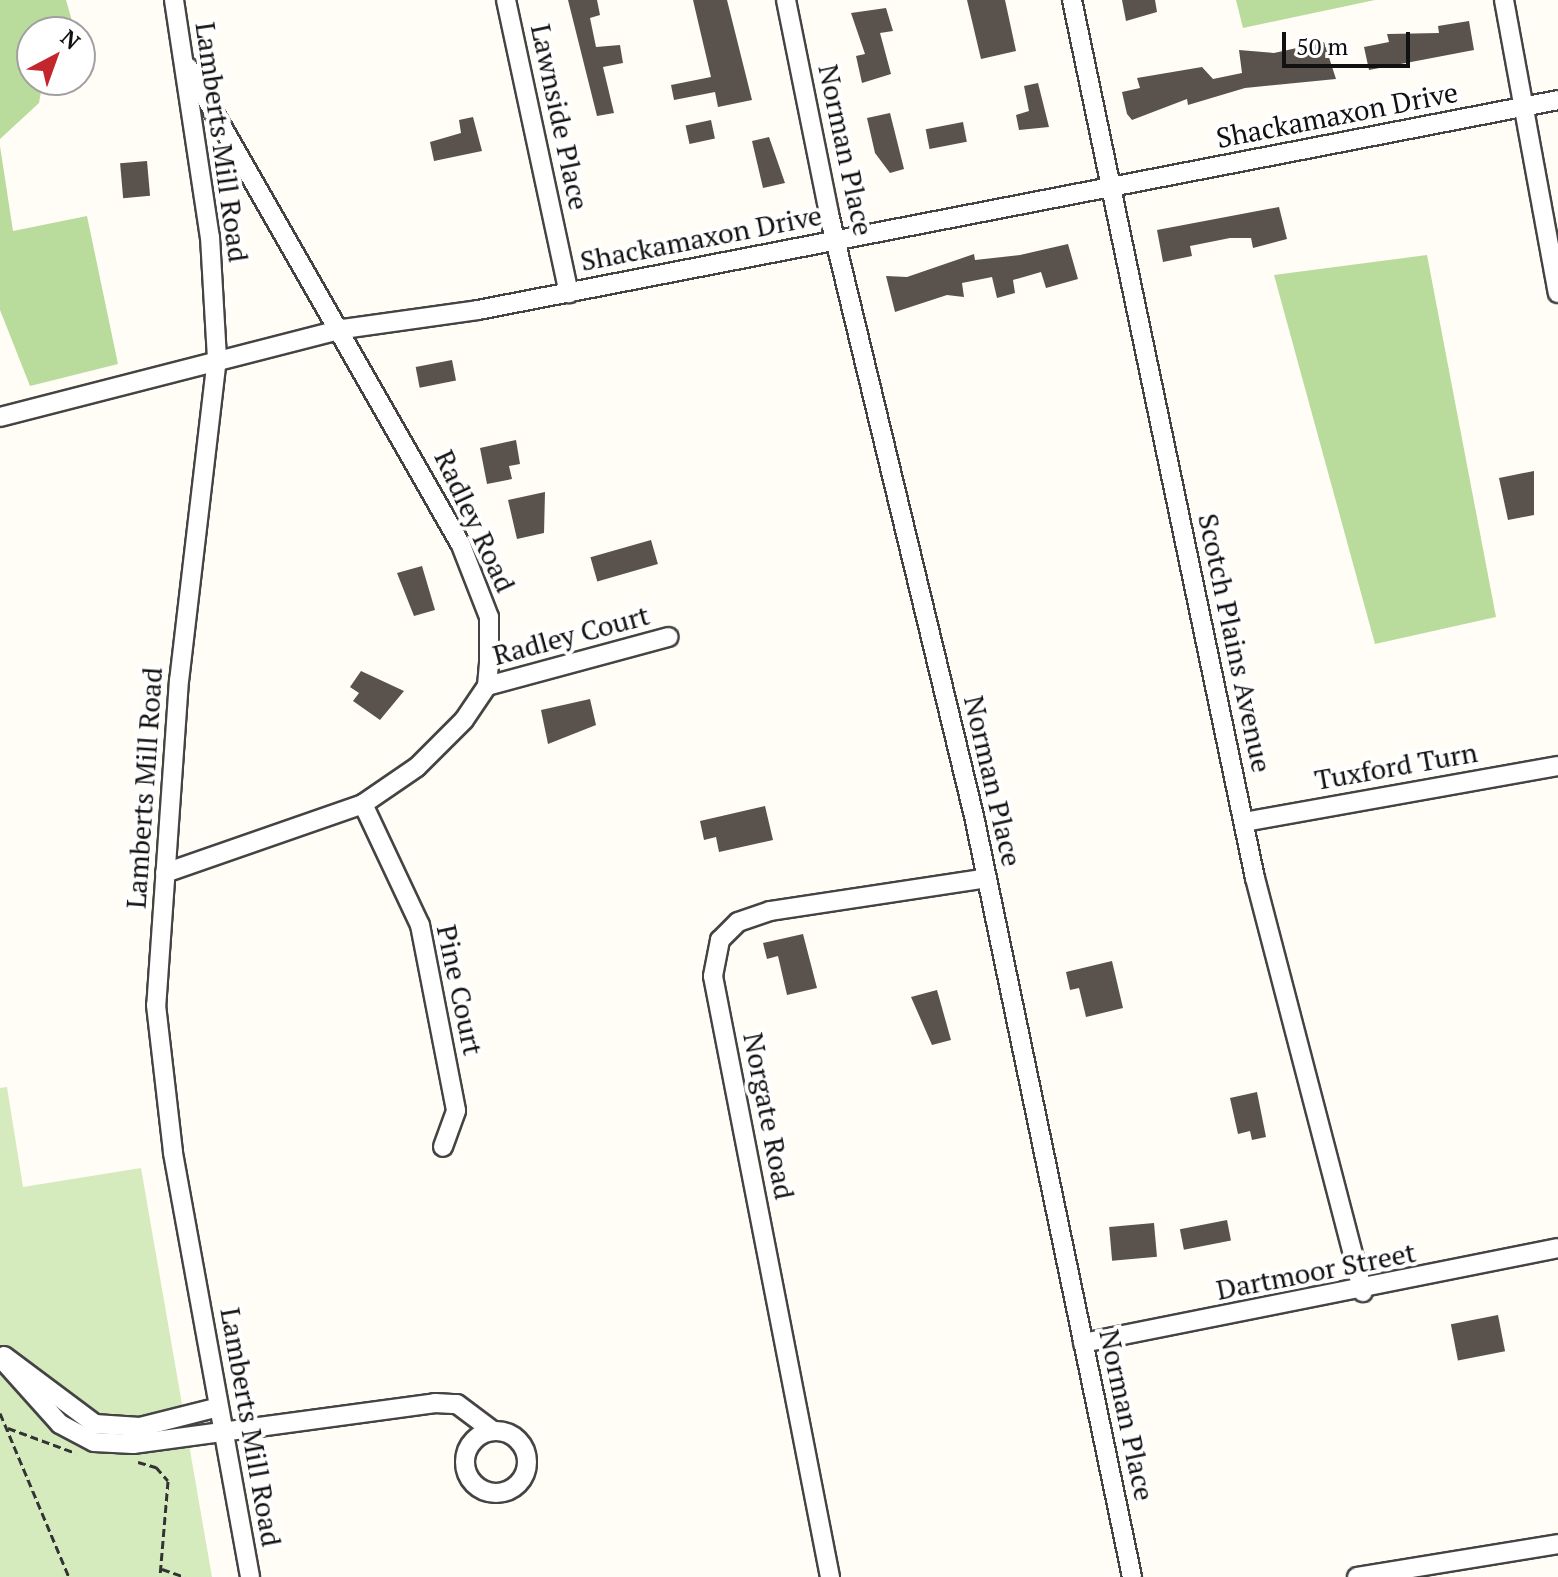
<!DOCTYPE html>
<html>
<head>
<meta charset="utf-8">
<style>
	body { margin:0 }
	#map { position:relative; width:1558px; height:1577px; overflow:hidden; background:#fffdf5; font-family:"PT Serif",serif }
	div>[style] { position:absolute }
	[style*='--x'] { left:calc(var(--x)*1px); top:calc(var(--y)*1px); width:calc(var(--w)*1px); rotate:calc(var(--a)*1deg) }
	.green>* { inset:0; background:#d5ebbd }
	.forest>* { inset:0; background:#b9dc9c }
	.building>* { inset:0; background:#5a524d; transform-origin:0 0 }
	.path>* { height:3px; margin-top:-1.5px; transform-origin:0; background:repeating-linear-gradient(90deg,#333 0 8px,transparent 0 12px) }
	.roads { filter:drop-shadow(2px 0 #444) drop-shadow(-2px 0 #444) drop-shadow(0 2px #444) drop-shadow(0 -2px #444) }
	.minor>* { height:18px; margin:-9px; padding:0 9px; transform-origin:9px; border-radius:9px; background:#fff }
	.minor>.ring { margin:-9px; padding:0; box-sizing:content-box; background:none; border:18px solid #fff; border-radius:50% }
	span { translate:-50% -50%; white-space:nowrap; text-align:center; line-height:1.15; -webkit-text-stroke:8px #fff; paint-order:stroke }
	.street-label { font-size:28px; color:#111 }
	.north { position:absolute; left:16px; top:16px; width:80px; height:80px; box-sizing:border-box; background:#fff; border:2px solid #a0a0a0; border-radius:50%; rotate:41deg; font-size:22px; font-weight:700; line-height:32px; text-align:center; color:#111 }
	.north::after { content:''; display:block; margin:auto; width:28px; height:36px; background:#c4262e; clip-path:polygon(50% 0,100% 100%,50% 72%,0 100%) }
	.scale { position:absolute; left:1282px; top:32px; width:128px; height:36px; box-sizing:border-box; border:4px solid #111; border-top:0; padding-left:10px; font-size:24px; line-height:28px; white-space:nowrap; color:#111; -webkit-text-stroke:6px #fff; paint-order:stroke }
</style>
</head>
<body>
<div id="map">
	<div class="green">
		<i style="clip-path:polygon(7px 1087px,23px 1187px,141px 1168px,212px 1577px,0 1577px,0 1088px)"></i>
	</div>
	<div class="forest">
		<i style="clip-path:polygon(0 0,66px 0,72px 21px,63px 32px,32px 32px,32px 80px,43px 80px,39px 103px,0 139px)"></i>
		<i style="clip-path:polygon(1236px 0,1375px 0,1243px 28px)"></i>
		<i style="clip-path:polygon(0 146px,13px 231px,87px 216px,118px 364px,30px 386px,0 310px)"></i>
		<i style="clip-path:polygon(1427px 255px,1496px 617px,1375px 644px,1274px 275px)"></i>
	</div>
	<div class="building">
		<i style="clip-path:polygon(568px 0,597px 0,600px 15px,590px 18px,596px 47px,620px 45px,623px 63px,603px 67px,614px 113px,597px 116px)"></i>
		<i style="clip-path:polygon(693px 0,727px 0,752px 100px,718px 107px,715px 92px,674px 100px,671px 85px,711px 77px)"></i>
		<i style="clip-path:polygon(967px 0,1005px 0,1016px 51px,981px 59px)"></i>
		<i style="clip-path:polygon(1122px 0,1155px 0,1157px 12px,1126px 21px)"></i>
		<i style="clip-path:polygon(886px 8px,893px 31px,880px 33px,891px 74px,862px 83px,856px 56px,865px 54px,851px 13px)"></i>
		<i style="clip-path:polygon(1469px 21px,1474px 50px,1369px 70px,1364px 47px,1389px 42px,1387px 34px,1439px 33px,1438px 26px)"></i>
		<i style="clip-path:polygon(1324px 42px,1336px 79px,1245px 88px,1188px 105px,1187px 99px,1132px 120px,1127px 114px,1122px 92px,1140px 88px,1137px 78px,1202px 67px,1213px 79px,1242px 73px,1239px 50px,1274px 53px)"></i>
		<i style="clip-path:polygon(1038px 83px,1049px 127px,1019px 130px,1016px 115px,1029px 111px,1024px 86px)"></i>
		<i style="clip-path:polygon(890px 113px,904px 169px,890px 173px,875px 153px,867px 118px)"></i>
		<i style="clip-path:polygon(473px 117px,482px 151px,434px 161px,430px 142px,461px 133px,459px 120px)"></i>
		<i style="left:711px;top:120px;width:19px;height:26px;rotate:78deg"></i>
		<i style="left:963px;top:122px;width:20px;height:38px;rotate:79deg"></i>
		<i style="clip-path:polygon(769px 137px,785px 183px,763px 188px,752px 141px)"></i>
		<i style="left:147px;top:161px;width:35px;height:27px;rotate:85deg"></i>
		<i style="clip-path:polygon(1279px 207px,1287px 239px,1253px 248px,1251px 238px,1230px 238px,1190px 246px,1192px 256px,1163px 262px,1157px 230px)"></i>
		<i style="clip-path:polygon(1068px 244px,1078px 279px,1046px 288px,1041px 272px,1013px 280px,1015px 293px,997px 298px,992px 277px,962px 283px,964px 297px,947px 295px,895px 312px,886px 276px,907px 277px,974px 254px,975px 260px,1020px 255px)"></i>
		<i style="left:452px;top:360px;width:21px;height:37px;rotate:79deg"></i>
		<i style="clip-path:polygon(516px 440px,520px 464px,509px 466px,512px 479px,487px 484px,480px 448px)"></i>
		<i style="clip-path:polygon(1534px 471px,1534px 515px,1508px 520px,1499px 478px)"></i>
		<i style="clip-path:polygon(545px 492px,544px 533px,517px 539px,508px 500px)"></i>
		<i style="left:651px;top:540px;width:25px;height:63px;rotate:74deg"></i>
		<i style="clip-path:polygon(422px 566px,435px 610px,414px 616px,397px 573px)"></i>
		<i style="clip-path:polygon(361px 671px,404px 691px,380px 720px,353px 701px,359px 693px,350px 687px)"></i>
		<i style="clip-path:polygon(590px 699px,596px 725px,548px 744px,541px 710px)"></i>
		<i style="clip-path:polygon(765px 806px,773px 840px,719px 852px,716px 837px,704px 840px,700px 821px)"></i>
		<i style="clip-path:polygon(803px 934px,817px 988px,787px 995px,778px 956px,767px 959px,763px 943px)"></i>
		<i style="clip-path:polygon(1112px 961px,1123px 1008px,1086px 1017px,1079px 988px,1070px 990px,1066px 972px)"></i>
		<i style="clip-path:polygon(937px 990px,951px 1040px,932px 1045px,911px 997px)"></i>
		<i style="clip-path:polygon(1257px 1092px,1266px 1137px,1252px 1140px,1250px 1131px,1238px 1134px,1230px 1098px)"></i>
		<i style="left:1227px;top:1220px;width:21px;height:48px;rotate:79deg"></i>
		<i style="left:1154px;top:1223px;width:34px;height:45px;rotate:85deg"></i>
		<i style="left:1498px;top:1315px;width:37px;height:48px;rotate:79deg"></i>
	</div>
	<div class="path">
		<i style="--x:0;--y:1413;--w:178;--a:67.2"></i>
		<i style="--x:8;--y:1428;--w:72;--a:20.2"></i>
		<i style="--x:138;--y:1462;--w:19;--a:16"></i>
		<i style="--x:156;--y:1467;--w:18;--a:49"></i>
		<i style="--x:168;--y:1481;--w:96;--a:94.8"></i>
		<i style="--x:162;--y:1569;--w:24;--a:19"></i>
	</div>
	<div class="roads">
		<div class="minor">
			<i style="--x:174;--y:0;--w:240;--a:81.4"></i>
			<i style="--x:210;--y:237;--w:121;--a:86.7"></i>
			<i style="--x:217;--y:358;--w:324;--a:96.7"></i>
			<i style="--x:179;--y:680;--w:326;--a:94"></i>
			<i style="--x:156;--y:1005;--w:149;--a:83.4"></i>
			<i style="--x:173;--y:1153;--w:431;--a:79.7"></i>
			<i style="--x:506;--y:0;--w:300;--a:77.9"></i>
			<i style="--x:786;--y:0;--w:218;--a:78.6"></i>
			<i style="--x:829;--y:214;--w:619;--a:76.46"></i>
			<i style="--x:974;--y:816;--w:777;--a:78.27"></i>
			<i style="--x:1072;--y:0;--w:897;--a:78.23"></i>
			<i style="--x:1255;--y:878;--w:428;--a:75.4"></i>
			<i style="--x:1504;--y:0;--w:298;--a:79.6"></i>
			<i style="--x:0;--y:417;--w:354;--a:-14.4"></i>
			<i style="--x:343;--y:329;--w:136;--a:-8"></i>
			<i style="--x:478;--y:310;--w:1100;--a:-11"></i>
			<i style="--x:487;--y:686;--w:188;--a:-15.1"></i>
			<i style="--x:363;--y:804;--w:134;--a:64.8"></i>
			<i style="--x:420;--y:925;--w:189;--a:79"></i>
			<i style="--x:456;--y:1111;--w:38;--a:110"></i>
			<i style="--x:1244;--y:822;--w:319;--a:-10.1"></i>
			<i style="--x:165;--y:873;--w:210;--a:-19.2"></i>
			<i style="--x:363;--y:804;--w:65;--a:-34.4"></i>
			<i style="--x:417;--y:767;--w:66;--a:-45"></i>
			<i style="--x:464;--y:720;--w:41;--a:-55.9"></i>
			<i style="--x:487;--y:686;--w:24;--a:-85"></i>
			<i style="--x:489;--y:662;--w:45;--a:-90"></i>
			<i style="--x:489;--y:617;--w:77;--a:-111.3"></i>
			<i style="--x:461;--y:545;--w:550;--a:-119.73"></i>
			<i style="--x:1083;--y:1343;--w:484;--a:-11.3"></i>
			<i style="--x:4;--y:1356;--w:114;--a:36.8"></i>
			<i style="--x:95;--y:1424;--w:45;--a:3.8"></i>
			<i style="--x:140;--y:1427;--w:81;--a:-14.2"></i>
			<i style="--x:0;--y:1357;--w:90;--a:48.2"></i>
			<i style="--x:60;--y:1424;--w:38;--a:28"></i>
			<i style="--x:94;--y:1442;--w:39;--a:3"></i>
			<i style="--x:133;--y:1444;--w:305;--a:-7.7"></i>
			<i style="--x:435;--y:1403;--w:22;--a:3"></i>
			<i style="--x:457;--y:1404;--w:45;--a:36.9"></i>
			<i class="ring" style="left:465px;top:1431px;width:44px;height:44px"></i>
			<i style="--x:830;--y:1577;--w:612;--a:-101.02"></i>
			<i style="--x:713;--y:976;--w:37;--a:-79"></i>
			<i style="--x:720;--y:940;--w:25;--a:-45"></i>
			<i style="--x:738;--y:922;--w:34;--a:-19"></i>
			<i style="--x:770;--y:911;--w:219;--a:-8.6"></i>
			<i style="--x:1357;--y:1577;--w:204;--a:-9.3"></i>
		</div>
	</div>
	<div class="street-label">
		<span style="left:1337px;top:115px;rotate:-11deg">Shackamaxon Drive</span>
		<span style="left:560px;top:117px;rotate:78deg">Lawnside Place</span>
		<span style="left:222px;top:142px;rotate:82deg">Lamberts Mill Road</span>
		<span style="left:846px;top:150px;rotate:78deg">Norman Place</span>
		<span style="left:701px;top:238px;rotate:-11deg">Shackamaxon Drive</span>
		<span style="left:475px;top:521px;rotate:65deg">Radley Road</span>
		<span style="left:571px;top:635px;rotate:-15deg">Radley Court</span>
		<span style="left:1235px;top:643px;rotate:78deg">Scotch Plains Avenue</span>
		<span style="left:1396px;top:766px;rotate:-10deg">Tuxford Turn</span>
		<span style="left:993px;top:781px;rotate:77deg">Norman Place</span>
		<span style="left:144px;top:788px;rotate:-86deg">Lamberts Mill Road</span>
		<span style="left:460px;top:990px;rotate:78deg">Pine Court</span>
		<span style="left:769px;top:1116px;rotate:79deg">Norgate Road</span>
		<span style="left:1316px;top:1271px;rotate:-11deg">Dartmoor Street</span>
		<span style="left:1127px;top:1415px;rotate:78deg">Norman Place</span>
		<span style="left:251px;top:1427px;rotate:80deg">Lamberts Mill Road</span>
	</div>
	<div class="north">N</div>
	<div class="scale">50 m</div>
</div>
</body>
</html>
